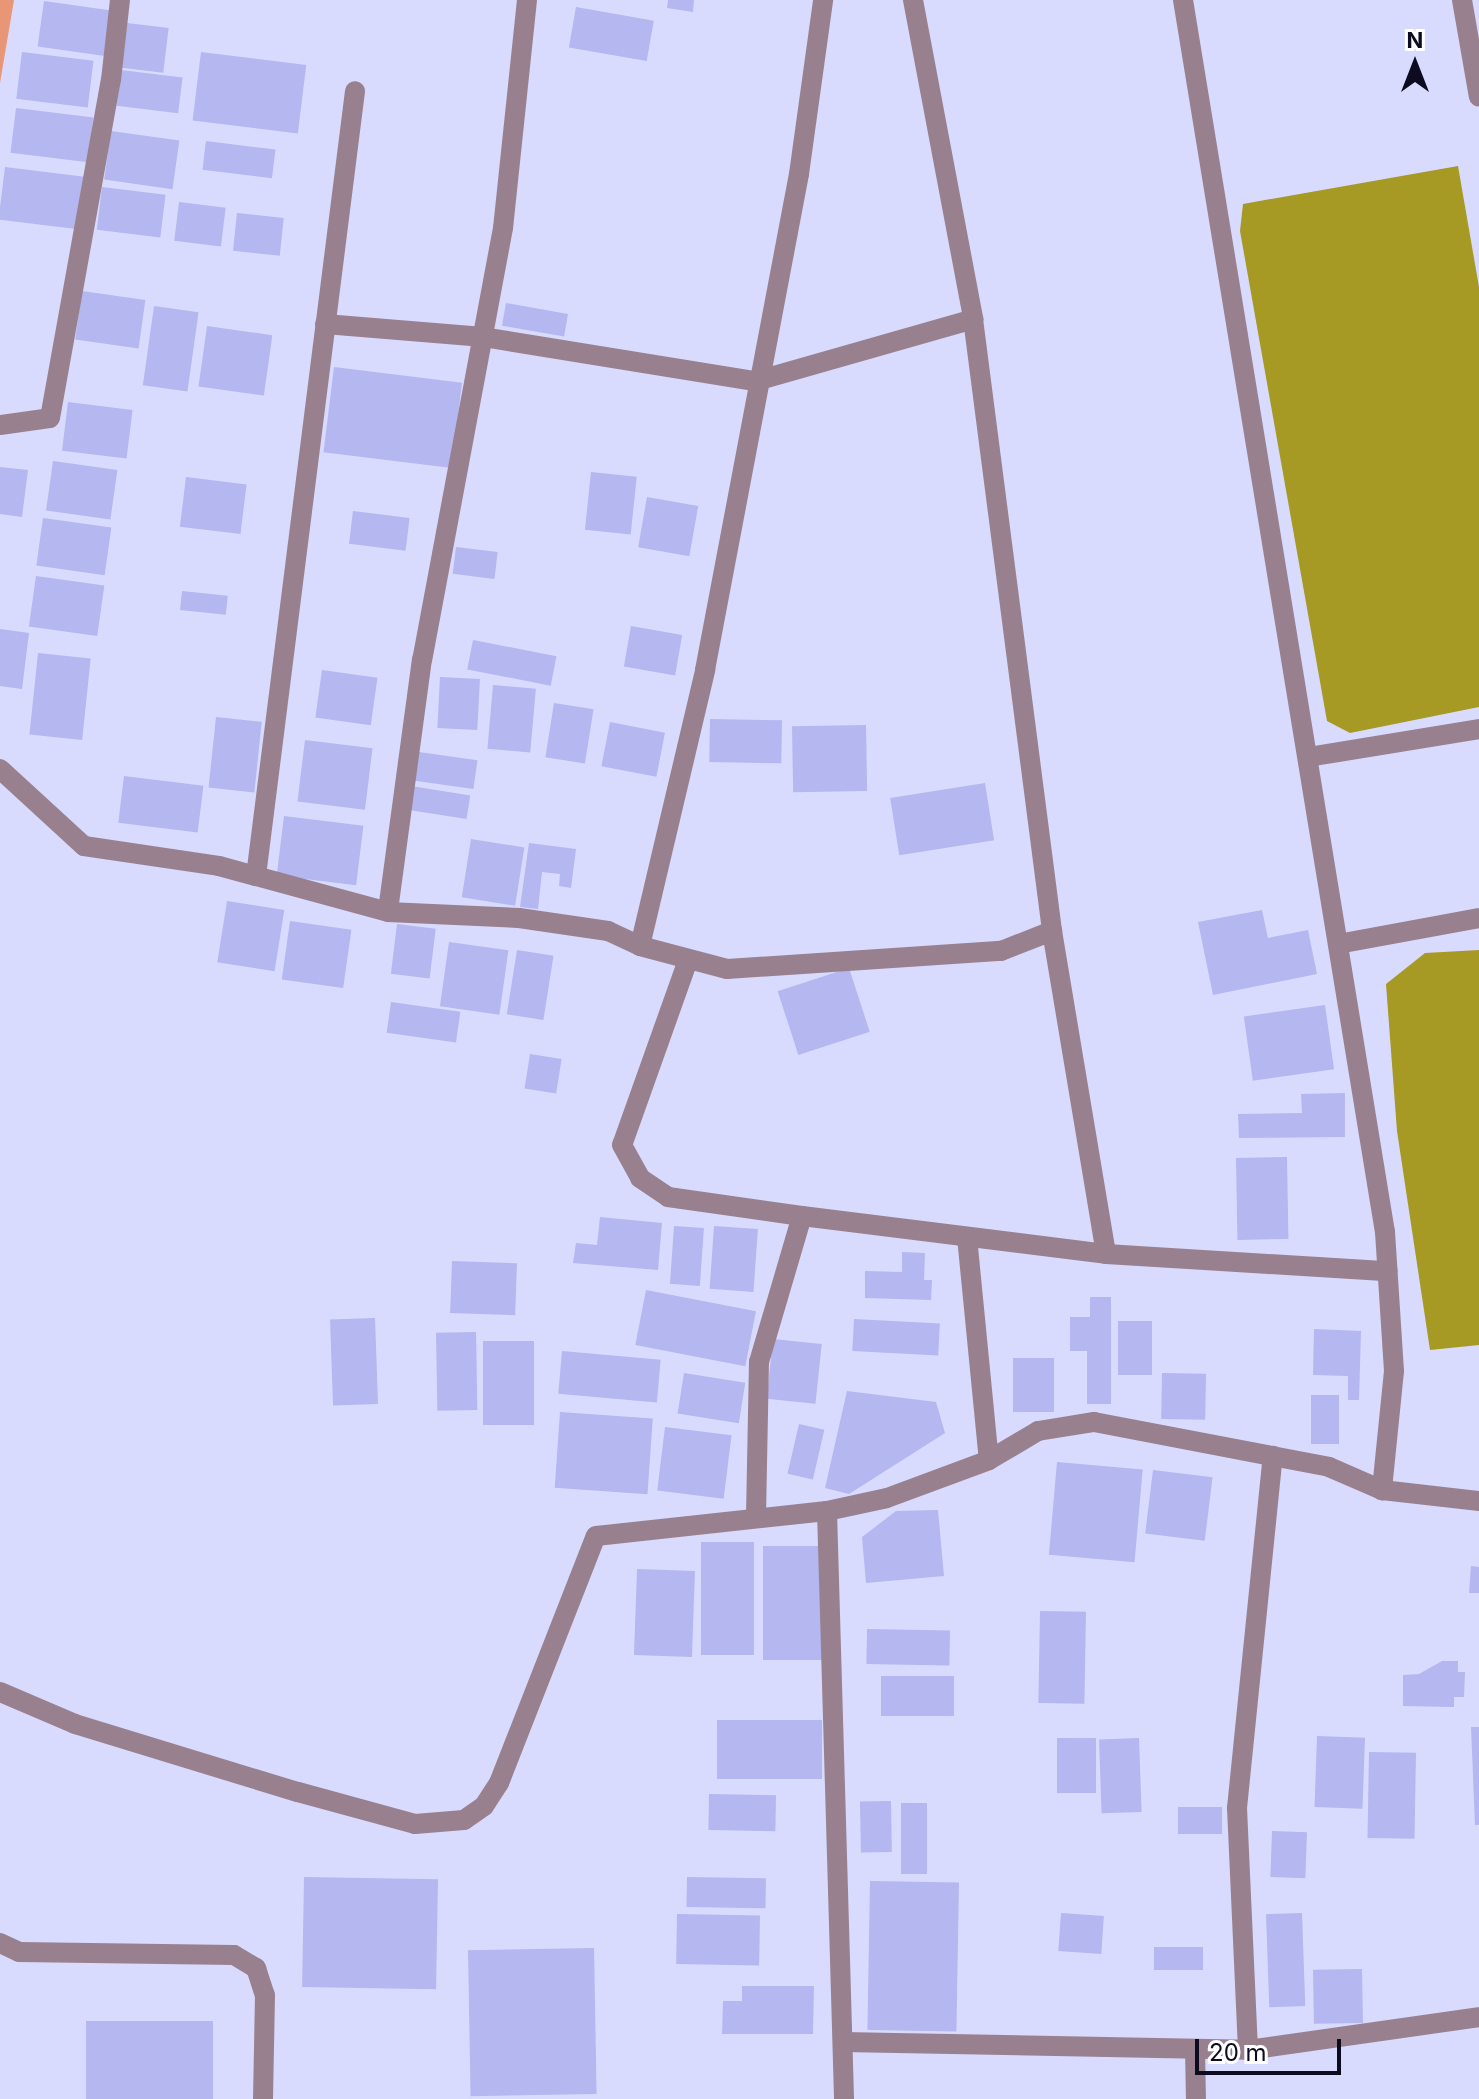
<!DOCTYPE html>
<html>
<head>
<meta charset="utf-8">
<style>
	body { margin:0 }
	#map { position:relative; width:1479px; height:2099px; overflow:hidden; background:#d8dbfe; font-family:Inter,sans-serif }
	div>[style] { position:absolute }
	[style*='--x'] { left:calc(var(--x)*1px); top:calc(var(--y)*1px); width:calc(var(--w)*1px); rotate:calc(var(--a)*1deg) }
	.green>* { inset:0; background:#e89676 }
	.water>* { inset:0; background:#a69924 }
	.building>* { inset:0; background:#b4b7f0; transform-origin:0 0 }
	.service>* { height:20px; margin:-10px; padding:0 10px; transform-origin:10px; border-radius:10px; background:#99808f }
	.minor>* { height:20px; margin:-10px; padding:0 10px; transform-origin:10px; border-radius:10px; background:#99808f }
	.tertiary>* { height:20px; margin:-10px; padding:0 10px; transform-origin:10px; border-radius:10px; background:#99808f }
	span { translate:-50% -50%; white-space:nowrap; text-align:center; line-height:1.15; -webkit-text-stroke:6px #fff; paint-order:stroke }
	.north { position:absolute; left:1375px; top:24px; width:80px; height:80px; -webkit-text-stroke:6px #fff; paint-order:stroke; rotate:0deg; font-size:22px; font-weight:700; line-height:32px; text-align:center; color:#0c0b1f }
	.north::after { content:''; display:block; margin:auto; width:28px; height:36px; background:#0c0b1f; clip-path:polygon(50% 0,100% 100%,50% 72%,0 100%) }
	.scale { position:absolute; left:1195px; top:2039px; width:146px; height:36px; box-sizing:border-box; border:4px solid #0c0b1f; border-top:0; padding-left:10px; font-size:24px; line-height:28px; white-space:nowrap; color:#0c0b1f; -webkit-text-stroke:6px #fff; paint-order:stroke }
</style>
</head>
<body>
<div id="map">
	<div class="green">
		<i style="clip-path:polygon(0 0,14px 0,0 83px)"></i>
	</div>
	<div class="water">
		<i style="clip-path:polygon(1458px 166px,1479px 287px,1479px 707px,1350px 733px,1327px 721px,1240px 231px,1243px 204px)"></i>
		<i style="clip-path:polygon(1479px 950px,1479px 1345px,1430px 1350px,1397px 1131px,1386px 984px,1425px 953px)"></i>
	</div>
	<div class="building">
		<i style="clip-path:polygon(668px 0,694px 0,693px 12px,667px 8px)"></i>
		<i style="left:44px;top:1px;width:68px;height:46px;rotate:8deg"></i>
		<i style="left:576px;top:7px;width:79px;height:41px;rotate:10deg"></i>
		<i style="left:127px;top:23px;width:42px;height:45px;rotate:7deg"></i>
		<i style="left:22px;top:52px;width:72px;height:47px;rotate:7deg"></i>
		<i style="left:201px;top:52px;width:106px;height:69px;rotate:7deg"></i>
		<i style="left:121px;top:70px;width:62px;height:36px;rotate:7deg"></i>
		<i style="left:16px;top:108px;width:78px;height:45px;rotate:7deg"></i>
		<i style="left:111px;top:131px;width:69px;height:49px;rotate:8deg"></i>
		<i style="left:206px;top:141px;width:70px;height:29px;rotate:7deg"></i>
		<i style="left:5px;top:167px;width:80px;height:53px;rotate:7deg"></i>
		<i style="left:102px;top:187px;width:64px;height:43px;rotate:7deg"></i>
		<i style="left:179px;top:202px;width:47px;height:39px;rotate:7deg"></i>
		<i style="left:237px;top:213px;width:47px;height:38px;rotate:6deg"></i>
		<i style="left:82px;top:291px;width:64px;height:49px;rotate:8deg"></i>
		<i style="left:506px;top:303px;width:63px;height:23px;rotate:10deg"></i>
		<i style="left:154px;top:306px;width:45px;height:80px;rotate:8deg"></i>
		<i style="left:207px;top:326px;width:66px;height:61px;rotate:8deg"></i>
		<i style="left:334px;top:367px;width:129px;height:86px;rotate:7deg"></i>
		<i style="left:68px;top:402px;width:65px;height:49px;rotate:7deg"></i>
		<i style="left:53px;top:461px;width:65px;height:50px;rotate:8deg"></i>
		<i style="clip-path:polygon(0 467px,28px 470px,22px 517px,0 514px)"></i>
		<i style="left:591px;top:472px;width:46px;height:58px;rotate:6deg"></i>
		<i style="left:186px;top:477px;width:61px;height:50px;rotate:7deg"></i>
		<i style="left:647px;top:497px;width:52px;height:51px;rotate:10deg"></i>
		<i style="left:353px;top:511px;width:57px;height:33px;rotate:7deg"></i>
		<i style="left:43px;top:518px;width:69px;height:48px;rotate:8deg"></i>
		<i style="left:456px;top:547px;width:42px;height:27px;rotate:7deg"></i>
		<i style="left:36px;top:576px;width:69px;height:51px;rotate:8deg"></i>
		<i style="left:182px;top:591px;width:46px;height:19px;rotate:6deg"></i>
		<i style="left:631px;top:626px;width:52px;height:41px;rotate:10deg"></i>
		<i style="clip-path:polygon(0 629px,29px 633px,22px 689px,0 686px)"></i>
		<i style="left:473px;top:640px;width:85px;height:30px;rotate:11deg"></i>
		<i style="left:38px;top:653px;width:53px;height:82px;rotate:6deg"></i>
		<i style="left:322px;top:670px;width:56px;height:48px;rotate:8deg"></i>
		<i style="left:440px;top:677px;width:40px;height:51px;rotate:3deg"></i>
		<i style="left:493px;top:685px;width:43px;height:64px;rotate:5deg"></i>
		<i style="left:554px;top:703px;width:40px;height:55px;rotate:9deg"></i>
		<i style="left:216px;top:717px;width:46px;height:71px;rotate:6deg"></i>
		<i style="left:710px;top:719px;width:72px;height:43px;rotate:1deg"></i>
		<i style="left:610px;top:722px;width:56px;height:45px;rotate:11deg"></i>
		<i style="left:866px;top:725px;width:66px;height:74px;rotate:89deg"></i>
		<i style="left:305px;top:740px;width:68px;height:62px;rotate:7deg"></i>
		<i style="left:419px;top:752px;width:59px;height:29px;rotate:8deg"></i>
		<i style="left:124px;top:776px;width:80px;height:47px;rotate:7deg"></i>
		<i style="left:985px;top:783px;width:58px;height:96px;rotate:81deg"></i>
		<i style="left:411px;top:786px;width:60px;height:24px;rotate:9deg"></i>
		<i style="left:284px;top:816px;width:80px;height:60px;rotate:7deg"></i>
		<i style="left:471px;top:839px;width:54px;height:59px;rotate:9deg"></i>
		<i style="clip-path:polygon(529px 843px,576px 849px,571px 888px,559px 886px,560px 874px,542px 872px,538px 909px,520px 907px)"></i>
		<i style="left:227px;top:901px;width:58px;height:62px;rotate:9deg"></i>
		<i style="clip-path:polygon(1262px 910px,1268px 938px,1308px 930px,1317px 974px,1213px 995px,1198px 922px)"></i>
		<i style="left:290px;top:921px;width:62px;height:59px;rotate:8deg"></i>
		<i style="left:397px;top:924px;width:39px;height:50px;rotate:7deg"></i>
		<i style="left:449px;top:942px;width:60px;height:65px;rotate:8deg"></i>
		<i style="left:517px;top:950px;width:37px;height:65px;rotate:9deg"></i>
		<i style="left:849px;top:968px;width:67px;height:75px;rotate:72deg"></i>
		<i style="left:391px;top:1002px;width:70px;height:31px;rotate:8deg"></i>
		<i style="left:1325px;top:1005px;width:65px;height:82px;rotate:82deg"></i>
		<i style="left:530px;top:1054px;width:32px;height:35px;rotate:9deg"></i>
		<i style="clip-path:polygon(1345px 1093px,1345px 1137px,1239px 1138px,1238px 1114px,1302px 1113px,1301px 1094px)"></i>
		<i style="left:1287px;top:1157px;width:82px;height:51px;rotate:89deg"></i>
		<i style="clip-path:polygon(600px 1217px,662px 1223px,658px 1270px,573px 1263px,576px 1243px,597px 1245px)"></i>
		<i style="left:674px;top:1226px;width:30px;height:58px;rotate:4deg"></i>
		<i style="left:714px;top:1226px;width:44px;height:63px;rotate:4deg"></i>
		<i style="clip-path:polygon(902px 1252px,925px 1253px,924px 1280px,932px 1280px,931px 1300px,865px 1298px,865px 1271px,902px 1272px)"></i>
		<i style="left:452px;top:1261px;width:65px;height:52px;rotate:2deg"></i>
		<i style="left:646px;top:1290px;width:112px;height:56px;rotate:11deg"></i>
		<i style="clip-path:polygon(1090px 1297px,1111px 1297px,1111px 1404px,1087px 1404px,1087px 1351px,1070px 1351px,1070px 1317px,1090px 1317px)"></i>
		<i style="left:375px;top:1318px;width:86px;height:45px;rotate:88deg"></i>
		<i style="left:854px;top:1319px;width:86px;height:32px;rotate:3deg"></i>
		<i style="left:1118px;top:1321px;width:34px;height:54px"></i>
		<i style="clip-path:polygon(1314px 1329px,1361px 1331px,1359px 1400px,1348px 1400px,1348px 1376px,1313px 1375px)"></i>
		<i style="left:476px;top:1332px;width:78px;height:40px;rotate:89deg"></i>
		<i style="left:773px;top:1339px;width:49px;height:60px;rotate:6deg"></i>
		<i style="left:483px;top:1341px;width:51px;height:84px"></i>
		<i style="left:562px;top:1351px;width:99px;height:43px;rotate:5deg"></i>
		<i style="left:1013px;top:1358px;width:41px;height:54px"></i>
		<i style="left:684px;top:1373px;width:62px;height:41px;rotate:9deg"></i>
		<i style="left:1162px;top:1373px;width:44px;height:46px;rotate:1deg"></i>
		<i style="clip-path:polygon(847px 1391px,936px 1402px,945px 1433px,849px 1494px,825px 1488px)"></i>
		<i style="left:1311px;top:1395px;width:28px;height:49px"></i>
		<i style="left:560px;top:1412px;width:93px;height:76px;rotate:4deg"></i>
		<i style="left:799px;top:1424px;width:26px;height:51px;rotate:13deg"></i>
		<i style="left:665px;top:1427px;width:67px;height:64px;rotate:7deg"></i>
		<i style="left:1057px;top:1462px;width:86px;height:93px;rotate:5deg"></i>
		<i style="left:1153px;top:1470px;width:60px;height:64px;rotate:7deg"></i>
		<i style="clip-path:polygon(938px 1510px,944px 1576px,866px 1583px,862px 1537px,896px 1511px)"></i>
		<i style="left:701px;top:1542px;width:53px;height:113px"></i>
		<i style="left:763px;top:1546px;width:59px;height:114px"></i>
		<i style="clip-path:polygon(1471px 1566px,1479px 1567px,1479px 1593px,1469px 1593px)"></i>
		<i style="left:637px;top:1569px;width:58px;height:86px;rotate:2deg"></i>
		<i style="left:1040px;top:1611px;width:46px;height:92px;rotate:1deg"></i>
		<i style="left:867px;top:1629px;width:83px;height:35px;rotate:1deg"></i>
		<i style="clip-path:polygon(1442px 1661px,1458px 1661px,1458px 1672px,1465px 1672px,1464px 1697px,1454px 1697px,1454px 1707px,1403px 1706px,1403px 1675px,1419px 1674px)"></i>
		<i style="left:881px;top:1676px;width:73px;height:40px"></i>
		<i style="left:717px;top:1720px;width:105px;height:59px"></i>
		<i style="clip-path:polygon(1471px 1727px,1479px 1727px,1479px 1825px,1475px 1825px)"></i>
		<i style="left:1317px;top:1736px;width:48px;height:71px;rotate:2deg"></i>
		<i style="left:1057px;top:1738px;width:39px;height:55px"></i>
		<i style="left:1139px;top:1738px;width:74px;height:40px;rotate:88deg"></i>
		<i style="left:1369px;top:1752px;width:47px;height:86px;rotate:1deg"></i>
		<i style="left:709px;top:1794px;width:67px;height:36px;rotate:1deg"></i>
		<i style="left:891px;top:1801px;width:51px;height:31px;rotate:89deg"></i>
		<i style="left:901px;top:1803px;width:26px;height:71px"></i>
		<i style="left:1178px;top:1807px;width:44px;height:27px"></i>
		<i style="left:1272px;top:1831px;width:35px;height:46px;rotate:2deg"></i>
		<i style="left:304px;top:1877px;width:134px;height:110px;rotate:1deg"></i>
		<i style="left:687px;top:1877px;width:79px;height:30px;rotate:1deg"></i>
		<i style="left:870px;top:1881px;width:89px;height:149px;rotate:1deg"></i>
		<i style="left:1061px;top:1913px;width:43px;height:38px;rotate:4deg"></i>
		<i style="left:1302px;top:1913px;width:93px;height:36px;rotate:88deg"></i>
		<i style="left:677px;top:1914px;width:83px;height:50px;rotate:1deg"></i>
		<i style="left:1203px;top:1947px;width:23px;height:49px;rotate:90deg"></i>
		<i style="left:594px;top:1948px;width:146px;height:126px;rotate:89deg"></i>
		<i style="left:1362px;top:1969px;width:54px;height:49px;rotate:89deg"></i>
		<i style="clip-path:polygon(742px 1986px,814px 1986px,813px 2034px,722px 2034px,723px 2001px,742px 2001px)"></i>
		<i style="left:86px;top:2021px;width:127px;height:78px"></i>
	</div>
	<div class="service">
		<i style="--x:0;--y:1943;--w:21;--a:25"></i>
		<i style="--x:19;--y:1952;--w:215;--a:0.8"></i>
		<i style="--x:234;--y:1955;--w:26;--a:31"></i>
		<i style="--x:256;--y:1968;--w:28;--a:72"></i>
		<i style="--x:265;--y:1995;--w:104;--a:91.1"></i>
	</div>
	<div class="minor">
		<i style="--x:527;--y:0;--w:229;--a:96"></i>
		<i style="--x:503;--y:228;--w:439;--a:100.6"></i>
		<i style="--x:422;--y:659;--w:255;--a:97.7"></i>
		<i style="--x:388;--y:912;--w:131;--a:2.6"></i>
		<i style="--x:519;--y:918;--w:90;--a:8.3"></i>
		<i style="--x:608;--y:931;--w:35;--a:25"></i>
		<i style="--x:640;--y:946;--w:90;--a:14.8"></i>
		<i style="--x:727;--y:969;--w:275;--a:-3.8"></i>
		<i style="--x:1001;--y:951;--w:55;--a:-21.4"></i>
		<i style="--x:1052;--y:931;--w:327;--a:80.5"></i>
		<i style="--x:1106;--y:1254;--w:282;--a:3.5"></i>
		<i style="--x:913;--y:0;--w:325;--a:79.3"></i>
		<i style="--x:973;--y:319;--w:617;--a:82.64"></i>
		<i style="--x:1183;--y:0;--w:1248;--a:80.69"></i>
		<i style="--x:1385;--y:1232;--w:139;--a:86.3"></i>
		<i style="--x:1394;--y:1371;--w:120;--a:95.8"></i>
		<i style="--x:1462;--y:0;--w:98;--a:80.1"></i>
		<i style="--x:325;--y:324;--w:159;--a:4.7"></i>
		<i style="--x:483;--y:337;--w:277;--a:9.2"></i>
		<i style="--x:756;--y:381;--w:226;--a:-15.9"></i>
		<i style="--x:0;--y:425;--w:50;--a:-8"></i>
		<i style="--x:50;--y:418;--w:343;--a:-79.8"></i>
		<i style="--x:111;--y:80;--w:81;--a:-83.6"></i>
		<i style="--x:1308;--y:757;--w:173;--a:-9.3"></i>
		<i style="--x:0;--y:769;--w:114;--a:42.5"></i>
		<i style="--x:84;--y:846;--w:136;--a:8.4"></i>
		<i style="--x:219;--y:866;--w:175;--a:15.2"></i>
		<i style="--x:256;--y:876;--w:791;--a:-82.81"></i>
		<i style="--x:1338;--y:944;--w:143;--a:-10.4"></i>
		<i style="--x:640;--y:946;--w:284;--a:-76.7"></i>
		<i style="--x:705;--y:670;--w:505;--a:-79.27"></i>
		<i style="--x:799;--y:174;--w:176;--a:-82.1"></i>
		<i style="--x:688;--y:960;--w:196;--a:109.6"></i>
		<i style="--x:622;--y:1145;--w:38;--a:61"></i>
		<i style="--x:640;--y:1178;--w:34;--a:34"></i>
		<i style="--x:668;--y:1197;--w:135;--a:8.1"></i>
		<i style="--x:967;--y:1237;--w:224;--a:84.4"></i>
		<i style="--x:827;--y:1511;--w:588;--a:88.34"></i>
		<i style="--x:756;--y:1517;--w:155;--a:-88.9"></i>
		<i style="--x:759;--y:1362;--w:152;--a:-73.6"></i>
		<i style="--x:802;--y:1216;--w:306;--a:7.1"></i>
		<i style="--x:843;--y:2042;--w:405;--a:1.1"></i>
		<i style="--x:1248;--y:2050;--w:242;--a:-92.6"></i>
		<i style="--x:1237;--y:1808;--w:354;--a:-84.2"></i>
		<i style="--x:1195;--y:2049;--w:50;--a:88.9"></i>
		<i style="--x:1248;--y:2050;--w:233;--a:-8.1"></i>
	</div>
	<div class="tertiary">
		<i style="--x:0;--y:1692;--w:82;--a:23.1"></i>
		<i style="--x:75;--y:1724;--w:233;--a:17"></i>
		<i style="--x:298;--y:1792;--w:121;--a:15.3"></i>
		<i style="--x:415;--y:1824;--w:49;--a:-4.7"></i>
		<i style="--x:464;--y:1820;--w:24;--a:-35"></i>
		<i style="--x:484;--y:1806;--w:27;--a:-57"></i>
		<i style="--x:499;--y:1783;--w:265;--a:-68.6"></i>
		<i style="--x:596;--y:1536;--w:232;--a:-6.2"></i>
		<i style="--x:827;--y:1511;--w:61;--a:-12.2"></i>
		<i style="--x:887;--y:1498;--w:109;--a:-20.4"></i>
		<i style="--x:989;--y:1460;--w:57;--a:-30.6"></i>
		<i style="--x:1038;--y:1431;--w:57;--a:-9.1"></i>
		<i style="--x:1094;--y:1422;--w:239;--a:10.8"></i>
		<i style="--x:1329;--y:1467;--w:58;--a:23.5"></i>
		<i style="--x:1382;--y:1490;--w:98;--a:6.5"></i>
	</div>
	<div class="north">N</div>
	<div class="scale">20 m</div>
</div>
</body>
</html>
